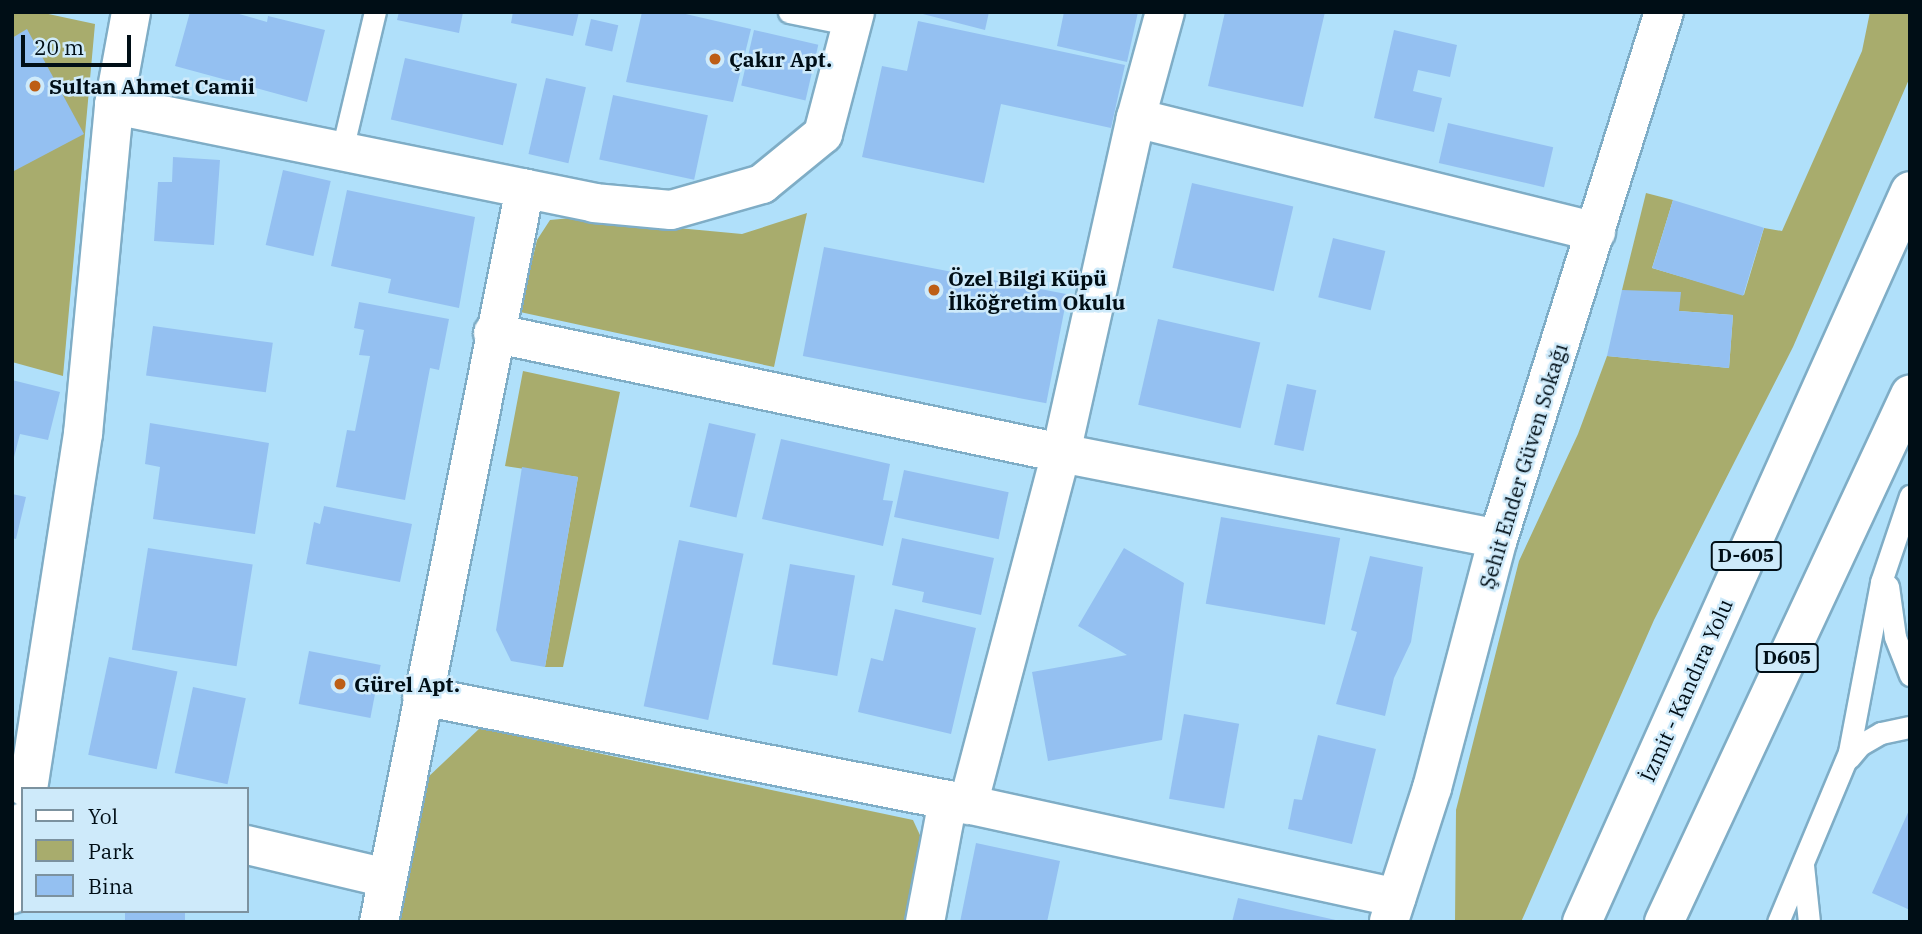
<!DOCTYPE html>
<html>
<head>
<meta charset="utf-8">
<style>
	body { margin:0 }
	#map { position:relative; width:1922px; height:934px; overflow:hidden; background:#b0e0fa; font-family:"IBM Plex Serif",serif }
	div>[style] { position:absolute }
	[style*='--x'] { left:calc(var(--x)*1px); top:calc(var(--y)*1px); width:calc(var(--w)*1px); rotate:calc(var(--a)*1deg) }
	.green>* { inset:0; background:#a8ac6d }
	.building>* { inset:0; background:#94c0f1; transform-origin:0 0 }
	.roads { filter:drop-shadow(2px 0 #7fadc6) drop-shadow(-2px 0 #7fadc6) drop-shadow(0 2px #7fadc6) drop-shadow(0 -2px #7fadc6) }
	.lane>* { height:21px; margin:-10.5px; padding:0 10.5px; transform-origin:10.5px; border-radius:10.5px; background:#fff }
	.street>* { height:38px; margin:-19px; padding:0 19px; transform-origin:19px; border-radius:19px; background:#fff }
	.highway>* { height:38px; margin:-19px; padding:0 19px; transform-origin:19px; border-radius:19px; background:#fff }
	.dots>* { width:19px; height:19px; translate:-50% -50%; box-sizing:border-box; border:4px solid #ceeafa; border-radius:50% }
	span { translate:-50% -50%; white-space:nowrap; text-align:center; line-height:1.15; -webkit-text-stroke:5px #ceeafa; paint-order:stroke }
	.shield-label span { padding:2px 5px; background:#ceeafa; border:2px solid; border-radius:5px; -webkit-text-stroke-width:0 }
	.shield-label { font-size:19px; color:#000e16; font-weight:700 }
	.poi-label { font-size:21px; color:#000e16; font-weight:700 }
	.left { translate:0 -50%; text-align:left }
	.street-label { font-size:21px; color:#000e16 }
	.frame { position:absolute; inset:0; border:14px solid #000e16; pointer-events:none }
	.legend { position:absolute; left:21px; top:787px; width:228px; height:126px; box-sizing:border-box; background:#ceeafa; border:2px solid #7c929f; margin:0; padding:9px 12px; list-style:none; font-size:21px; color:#000e16 }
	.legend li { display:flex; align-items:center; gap:14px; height:35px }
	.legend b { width:35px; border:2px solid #7c929f }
	.scale { position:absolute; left:21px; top:35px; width:110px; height:32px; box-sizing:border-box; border:4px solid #000e16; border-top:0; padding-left:9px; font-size:21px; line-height:24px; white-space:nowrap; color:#000e16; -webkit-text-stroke:5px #ceeafa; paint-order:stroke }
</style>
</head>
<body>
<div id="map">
	<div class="green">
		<i style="clip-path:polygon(12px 12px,39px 12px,95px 24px,63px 376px,12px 362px)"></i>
		<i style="clip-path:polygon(1870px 12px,1910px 12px,1910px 77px,1793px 347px,1654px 620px,1521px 922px,1455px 922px,1456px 810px,1519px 561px,1578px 434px,1607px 356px,1729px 368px,1733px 315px,1679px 311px,1622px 290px,1646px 193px,1673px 200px,1652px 268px,1744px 295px,1764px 228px,1782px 231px,1862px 51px)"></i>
		<i style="clip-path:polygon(807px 213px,774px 367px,520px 312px,537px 240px,550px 220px,571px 218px,742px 234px)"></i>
		<i style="clip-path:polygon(523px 371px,620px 392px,563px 667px,545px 667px,578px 477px,505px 466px)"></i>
		<i style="clip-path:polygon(480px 728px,913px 820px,925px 846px,911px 922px,400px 922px,426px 779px)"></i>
	</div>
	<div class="building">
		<i style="clip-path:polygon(190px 12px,232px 12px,267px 22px,268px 16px,325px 30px,307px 102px,175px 66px)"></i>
		<i style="clip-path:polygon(399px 12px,463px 12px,459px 33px,397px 20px)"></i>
		<i style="clip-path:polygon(513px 12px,579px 12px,573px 36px,511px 23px)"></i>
		<i style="clip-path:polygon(642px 12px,677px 12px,751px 29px,733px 102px,626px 82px)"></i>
		<i style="clip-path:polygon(915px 12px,989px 12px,985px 30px)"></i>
		<i style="clip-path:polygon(1064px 12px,1138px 12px,1127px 62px,1057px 46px)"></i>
		<i style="clip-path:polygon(1225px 12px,1325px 12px,1303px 107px,1208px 86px)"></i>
		<i style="left:591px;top:19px;width:28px;height:27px;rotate:13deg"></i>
		<i style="clip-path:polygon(918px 21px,1125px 65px,1111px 128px,1001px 104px,984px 183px,862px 157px,882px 66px,907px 71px)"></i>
		<i style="clip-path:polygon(27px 29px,84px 134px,12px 172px,12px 38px)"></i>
		<i style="left:754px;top:30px;width:66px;height:57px;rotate:13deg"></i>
		<i style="clip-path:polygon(1394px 30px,1457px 45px,1450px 77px,1418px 70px,1413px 91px,1442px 98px,1434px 132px,1374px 118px)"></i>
		<i style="left:405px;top:58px;width:115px;height:63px;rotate:13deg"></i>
		<i style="left:546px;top:78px;width:41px;height:78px;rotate:13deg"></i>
		<i style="left:613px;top:95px;width:97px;height:66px;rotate:12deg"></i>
		<i style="left:1448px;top:123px;width:108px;height:41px;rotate:13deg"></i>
		<i style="clip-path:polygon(173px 157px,220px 160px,214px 245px,154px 241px,158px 182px,172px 182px)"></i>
		<i style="left:283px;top:170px;width:49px;height:77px;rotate:13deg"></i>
		<i style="left:1192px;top:183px;width:104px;height:87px;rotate:13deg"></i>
		<i style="clip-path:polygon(347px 190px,475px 217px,459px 308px,388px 293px,391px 279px,331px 266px)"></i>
		<i style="left:1673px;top:200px;width:95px;height:71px;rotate:17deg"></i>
		<i style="left:1333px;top:238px;width:54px;height:61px;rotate:14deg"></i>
		<i style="left:824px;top:247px;width:248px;height:111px;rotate:11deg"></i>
		<i style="clip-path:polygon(1622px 290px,1681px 292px,1679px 311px,1733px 315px,1729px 368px,1607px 356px)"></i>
		<i style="clip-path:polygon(359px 302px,449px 319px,439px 370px,430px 368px,405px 500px,336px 487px,347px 430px,355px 431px,370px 356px,359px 355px,364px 330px,354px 328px)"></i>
		<i style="left:1158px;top:319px;width:105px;height:88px;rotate:13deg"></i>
		<i style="left:153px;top:326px;width:121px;height:50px;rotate:8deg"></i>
		<i style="clip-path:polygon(12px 380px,60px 392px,48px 440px,20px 434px,13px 461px)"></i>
		<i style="left:1287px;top:384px;width:30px;height:62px;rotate:12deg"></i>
		<i style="clip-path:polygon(150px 423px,269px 443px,255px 534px,153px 519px,160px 467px,145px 464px)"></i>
		<i style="left:709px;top:423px;width:48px;height:86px;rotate:13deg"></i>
		<i style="clip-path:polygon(781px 439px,890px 464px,883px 500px,893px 501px,883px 546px,762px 519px)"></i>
		<i style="clip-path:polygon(522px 467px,578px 477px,545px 667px,511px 661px,496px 630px)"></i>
		<i style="left:904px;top:470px;width:107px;height:48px;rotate:12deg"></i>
		<i style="clip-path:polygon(12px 494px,26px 497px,16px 539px,12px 538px)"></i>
		<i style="clip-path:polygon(324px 506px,412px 524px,400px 582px,306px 564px,314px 522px,320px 524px)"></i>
		<i style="left:1221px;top:517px;width:121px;height:88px;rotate:10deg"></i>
		<i style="clip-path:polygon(902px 538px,994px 558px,981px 615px,922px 602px,924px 592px,892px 585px)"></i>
		<i style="left:679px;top:540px;width:66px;height:170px;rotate:12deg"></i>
		<i style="left:148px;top:548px;width:106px;height:103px;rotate:9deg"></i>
		<i style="clip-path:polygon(1124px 548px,1184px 583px,1162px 740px,1048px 761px,1032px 672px,1127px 655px,1078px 626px)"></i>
		<i style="clip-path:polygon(1370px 556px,1423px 567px,1411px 642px,1394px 678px,1385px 716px,1336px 704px,1357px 632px,1351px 630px)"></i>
		<i style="left:790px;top:564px;width:66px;height:102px;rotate:10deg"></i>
		<i style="clip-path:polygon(895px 609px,976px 628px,951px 734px,858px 712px,871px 658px,883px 661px)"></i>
		<i style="left:309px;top:651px;width:73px;height:54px;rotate:11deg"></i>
		<i style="left:109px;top:657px;width:70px;height:100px;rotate:12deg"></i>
		<i style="left:193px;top:687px;width:54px;height:88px;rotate:12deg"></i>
		<i style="left:1184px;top:714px;width:56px;height:86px;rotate:10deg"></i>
		<i style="clip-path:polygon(1318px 735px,1376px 749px,1352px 844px,1288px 829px,1294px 799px,1302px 800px)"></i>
		<i style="clip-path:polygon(1910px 808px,1910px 910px,1872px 893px)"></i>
		<i style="clip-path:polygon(976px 843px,1060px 861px,1047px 922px,960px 922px)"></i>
		<i style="clip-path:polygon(1238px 898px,1340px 921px,1339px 922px,1232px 922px)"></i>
		<i style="left:125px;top:911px;width:60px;height:11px"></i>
	</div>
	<div class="roads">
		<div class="lane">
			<i style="--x:789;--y:12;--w:65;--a:11.5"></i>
			<i style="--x:342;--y:150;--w:142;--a:-76.6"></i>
			<i style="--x:1888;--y:586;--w:51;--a:82.2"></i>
			<i style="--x:1895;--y:637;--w:41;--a:68.5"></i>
			<i style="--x:1849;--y:758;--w:17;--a:-50"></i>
			<i style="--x:1860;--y:745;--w:24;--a:-30"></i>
			<i style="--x:1881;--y:733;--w:30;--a:-12"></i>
			<i style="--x:1803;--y:865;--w:57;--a:84"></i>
			<i style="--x:1778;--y:922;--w:184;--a:-67.3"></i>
			<i style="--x:1849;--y:752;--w:173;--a:-79.3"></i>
			<i style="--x:1881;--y:582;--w:91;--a:-71.4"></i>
		</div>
		<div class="street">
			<i style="--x:114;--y:105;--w:490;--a:11.5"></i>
			<i style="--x:594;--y:203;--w:77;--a:5.2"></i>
			<i style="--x:671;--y:210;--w:95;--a:-15.9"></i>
			<i style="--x:762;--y:184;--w:79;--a:-39.3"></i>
			<i style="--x:823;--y:134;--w:126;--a:-75.3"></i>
			<i style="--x:1136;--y:118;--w:474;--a:13.9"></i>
			<i style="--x:493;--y:333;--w:581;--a:11.93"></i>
			<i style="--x:1061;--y:453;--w:445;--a:11.1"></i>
			<i style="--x:422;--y:696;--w:536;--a:11.18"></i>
			<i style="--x:948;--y:800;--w:459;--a:12.3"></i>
			<i style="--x:28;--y:789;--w:359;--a:-81.2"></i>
			<i style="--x:83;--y:434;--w:330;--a:-84.6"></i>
			<i style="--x:114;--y:105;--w:95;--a:-79.6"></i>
			<i style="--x:968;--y:805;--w:364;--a:-75.2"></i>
			<i style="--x:1061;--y:453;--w:343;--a:-77.4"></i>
			<i style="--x:1136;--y:118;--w:110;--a:-74.7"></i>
			<i style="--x:247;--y:845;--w:144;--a:13.3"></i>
			<i style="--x:12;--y:894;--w:73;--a:-81.3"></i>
			<i style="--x:1389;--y:921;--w:140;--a:-72.1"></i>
			<i style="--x:1432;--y:788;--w:258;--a:-75.2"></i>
			<i style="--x:1498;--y:539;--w:553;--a:-72.52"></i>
			<i style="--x:379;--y:922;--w:748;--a:-78.75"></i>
			<i style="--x:925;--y:922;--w:124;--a:-79.3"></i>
		</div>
		<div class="highway">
			<i style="--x:1582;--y:922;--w:801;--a:-65.83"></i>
			<i style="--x:1664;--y:922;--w:582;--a:-64.98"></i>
		</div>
	</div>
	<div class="dots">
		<i style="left:715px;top:59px;background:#bd5e15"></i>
		<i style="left:35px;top:86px;background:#bd5e15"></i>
		<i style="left:934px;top:290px;background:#bd5e15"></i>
		<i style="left:340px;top:684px;background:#bd5e15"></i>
	</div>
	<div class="shield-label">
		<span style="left:1746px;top:556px">D-605</span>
		<span style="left:1787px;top:658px">D605</span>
	</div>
	<div class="poi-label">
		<span class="left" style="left:729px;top:59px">Çakır Apt.</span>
		<span class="left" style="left:49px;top:86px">Sultan Ahmet Camii</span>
		<span class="left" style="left:948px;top:290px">Özel Bilgi Küpü<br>İlköğretim Okulu</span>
		<span class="left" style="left:354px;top:684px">Gürel Apt.</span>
	</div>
	<div class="street-label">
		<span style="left:1523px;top:466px;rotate:-73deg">Şehit Ender Güven Sokağı</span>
		<span style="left:1686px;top:690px;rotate:-66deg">İzmit - Kandıra Yolu</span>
	</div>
	<div class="frame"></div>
	<ul class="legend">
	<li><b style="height:9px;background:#fff"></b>Yol</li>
	<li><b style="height:19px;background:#a8ac6d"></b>Park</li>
	<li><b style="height:19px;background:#94c0f1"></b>Bina</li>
	</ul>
	<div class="scale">20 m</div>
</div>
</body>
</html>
